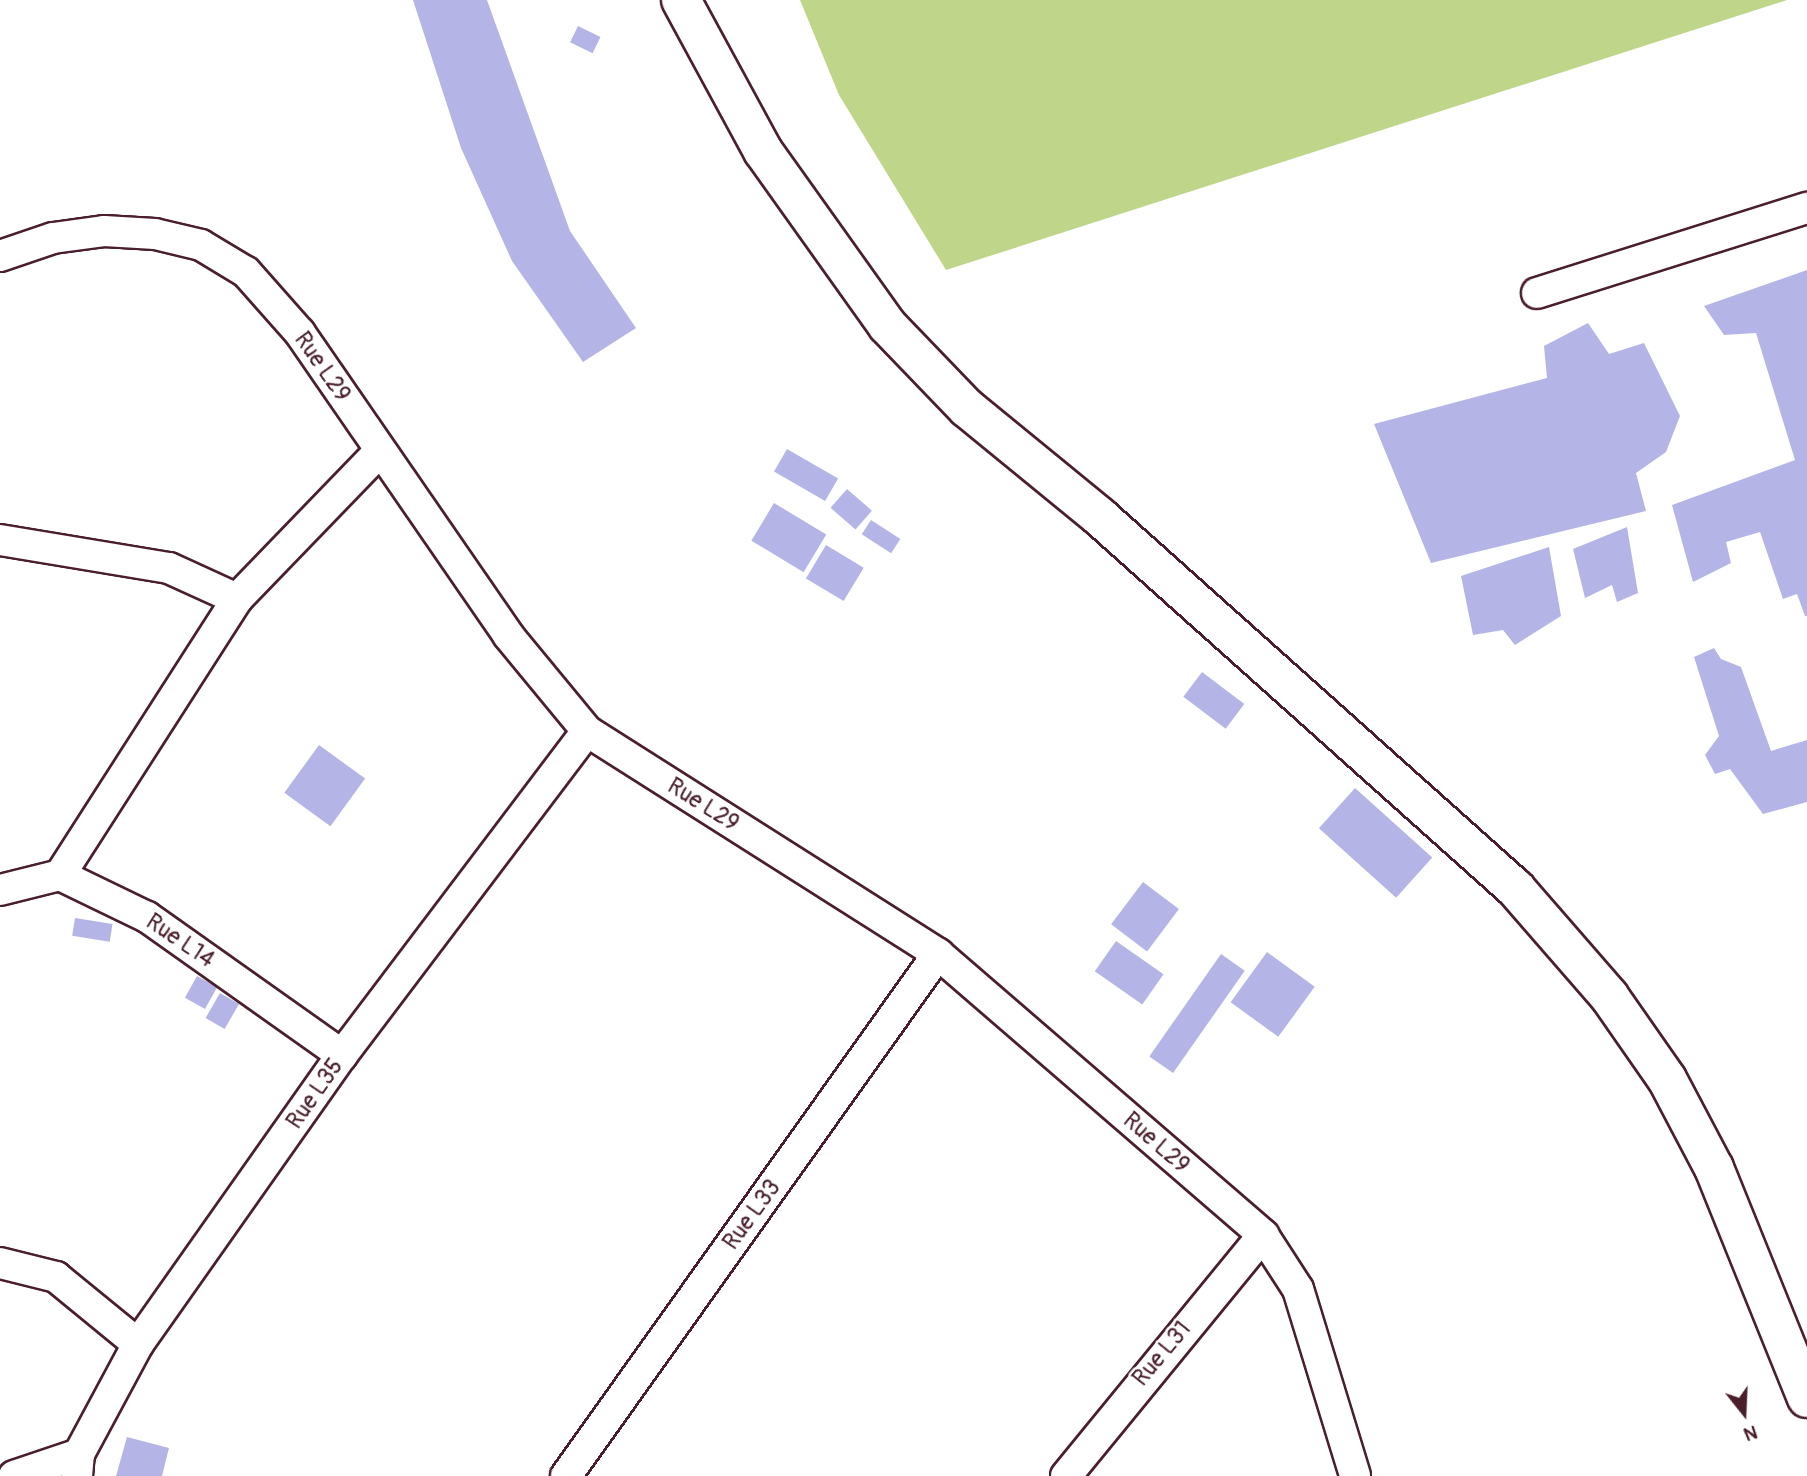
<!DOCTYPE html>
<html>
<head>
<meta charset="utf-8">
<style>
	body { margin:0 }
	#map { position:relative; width:1807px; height:1476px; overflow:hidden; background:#fff; font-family:Pangolin,sans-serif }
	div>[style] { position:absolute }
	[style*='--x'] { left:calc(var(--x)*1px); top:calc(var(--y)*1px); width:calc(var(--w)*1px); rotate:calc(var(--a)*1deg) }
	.green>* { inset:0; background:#bfd58a }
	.building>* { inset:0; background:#b4b5e6; transform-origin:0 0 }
	.roads { filter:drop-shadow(2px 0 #4a1f2b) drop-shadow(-2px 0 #4a1f2b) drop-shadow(0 2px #4a1f2b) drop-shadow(0 -2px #4a1f2b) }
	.street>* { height:30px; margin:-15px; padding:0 15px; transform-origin:15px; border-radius:15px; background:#fff }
	.secondary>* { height:38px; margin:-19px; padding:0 19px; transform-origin:19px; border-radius:19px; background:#fff }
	span { translate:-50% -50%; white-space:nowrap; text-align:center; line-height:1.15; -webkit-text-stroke:5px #fff; paint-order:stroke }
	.street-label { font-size:23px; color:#4a1f2b }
	.north { position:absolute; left:1709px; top:1378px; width:70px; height:70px; -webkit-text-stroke:5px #fff; paint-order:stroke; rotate:162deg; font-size:19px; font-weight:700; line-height:28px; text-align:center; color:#4a1f2b }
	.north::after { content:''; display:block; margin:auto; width:24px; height:32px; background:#4a1f2b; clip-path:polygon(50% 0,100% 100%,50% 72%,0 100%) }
</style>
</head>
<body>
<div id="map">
	<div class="green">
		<i style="clip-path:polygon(800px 0,1787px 0,946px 270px,839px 95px)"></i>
	</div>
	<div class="building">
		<i style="clip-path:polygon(413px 0,487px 0,570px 231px,636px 328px,583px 362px,512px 261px,461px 148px)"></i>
		<i style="left:578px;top:26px;width:25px;height:18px;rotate:26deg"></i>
		<i style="clip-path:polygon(1807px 270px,1807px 616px,1805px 616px,1797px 594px,1783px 599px,1760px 532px,1726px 542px,1731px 563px,1693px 582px,1672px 505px,1795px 460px,1756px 333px,1724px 335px,1704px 306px)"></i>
		<i style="clip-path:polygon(1588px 323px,1609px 354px,1644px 343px,1680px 416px,1666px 452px,1636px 473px,1646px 511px,1431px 563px,1374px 424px,1547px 378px,1544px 346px)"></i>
		<i style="left:787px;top:449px;width:59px;height:26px;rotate:30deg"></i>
		<i style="left:847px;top:489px;width:33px;height:25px;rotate:41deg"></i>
		<i style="left:774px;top:503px;width:61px;height:44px;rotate:31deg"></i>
		<i style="left:871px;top:520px;width:35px;height:17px;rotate:33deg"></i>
		<i style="clip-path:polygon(1627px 527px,1638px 593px,1617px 602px,1612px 585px,1585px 598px,1573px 549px)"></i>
		<i style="left:826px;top:545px;width:44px;height:39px;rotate:31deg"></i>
		<i style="clip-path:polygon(1549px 547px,1561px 616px,1515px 645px,1503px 630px,1473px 635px,1461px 576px)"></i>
		<i style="clip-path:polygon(1714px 648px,1721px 659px,1741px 667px,1771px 751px,1807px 740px,1807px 802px,1763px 814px,1730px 769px,1715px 774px,1705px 755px,1719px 736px,1694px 657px)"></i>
		<i style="left:1202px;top:672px;width:53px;height:31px;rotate:37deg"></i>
		<i style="left:319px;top:745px;width:57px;height:59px;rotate:36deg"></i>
		<i style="left:1355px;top:788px;width:104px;height:54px;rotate:42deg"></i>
		<i style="left:1143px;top:882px;width:45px;height:53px;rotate:37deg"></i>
		<i style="left:75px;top:918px;width:38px;height:18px;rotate:9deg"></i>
		<i style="left:1116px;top:941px;width:58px;height:37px;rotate:35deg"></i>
		<i style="left:1267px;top:952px;width:59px;height:62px;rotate:36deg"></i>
		<i style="left:1221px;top:954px;width:29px;height:125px;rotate:35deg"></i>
		<i style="left:197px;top:976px;width:23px;height:25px;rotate:29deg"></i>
		<i style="left:220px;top:993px;width:22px;height:29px;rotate:30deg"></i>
		<i style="clip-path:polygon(127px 1437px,169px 1448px,162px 1476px,116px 1476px)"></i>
	</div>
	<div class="roads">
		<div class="street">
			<i style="--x:0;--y:256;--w:56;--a:-18.8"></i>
			<i style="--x:53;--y:238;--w:51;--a:-7.8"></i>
			<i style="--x:104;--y:231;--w:51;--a:3.4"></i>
			<i style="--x:155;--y:234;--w:47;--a:13.4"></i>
			<i style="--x:201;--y:245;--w:52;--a:31"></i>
			<i style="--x:246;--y:272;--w:81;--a:48.5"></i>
			<i style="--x:300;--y:333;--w:367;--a:55.4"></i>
			<i style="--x:508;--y:635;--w:124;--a:50.5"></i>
			<i style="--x:587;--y:731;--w:416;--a:32.4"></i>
			<i style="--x:938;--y:954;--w:430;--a:40.8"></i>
			<i style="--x:1263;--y:1235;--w:64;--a:57.1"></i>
			<i style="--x:1298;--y:1289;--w:195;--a:73"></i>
			<i style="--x:1537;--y:293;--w:283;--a:-17.5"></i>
			<i style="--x:0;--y:540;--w:171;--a:9.4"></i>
			<i style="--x:169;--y:568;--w:75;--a:24.5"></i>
			<i style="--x:60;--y:875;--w:328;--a:-57.3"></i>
			<i style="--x:237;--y:599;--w:204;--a:-46"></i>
			<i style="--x:0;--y:890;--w:62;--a:-14"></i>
			<i style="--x:60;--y:875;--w:97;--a:25.8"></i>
			<i style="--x:147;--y:917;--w:239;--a:35.3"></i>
			<i style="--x:0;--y:1263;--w:58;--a:14"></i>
			<i style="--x:56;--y:1277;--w:106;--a:39.3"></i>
			<i style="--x:14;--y:1476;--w:69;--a:-18.7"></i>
			<i style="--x:77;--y:1476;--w:22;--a:-85"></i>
			<i style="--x:79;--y:1454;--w:125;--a:-61.8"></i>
			<i style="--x:138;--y:1344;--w:354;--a:-54.8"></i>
			<i style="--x:342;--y:1055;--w:406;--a:-52.9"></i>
			<i style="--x:566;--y:1476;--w:641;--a:-54.52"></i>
			<i style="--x:1066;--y:1476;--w:311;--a:-50.7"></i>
		</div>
		<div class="secondary">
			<i style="--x:681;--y:0;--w:172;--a:61.5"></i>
			<i style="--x:763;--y:151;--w:214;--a:54.5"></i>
			<i style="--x:887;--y:325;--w:115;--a:46.1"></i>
			<i style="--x:967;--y:408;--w:172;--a:39.3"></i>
			<i style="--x:1100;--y:517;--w:558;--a:41.8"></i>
			<i style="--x:1516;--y:889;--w:142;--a:49"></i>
			<i style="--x:1609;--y:996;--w:101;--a:55.1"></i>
			<i style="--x:1667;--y:1079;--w:101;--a:62.2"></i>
			<i style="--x:1714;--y:1168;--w:248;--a:68"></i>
		</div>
	</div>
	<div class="street-label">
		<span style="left:322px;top:367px;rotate:55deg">Rue L29</span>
		<span style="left:703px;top:805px;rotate:32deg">Rue L29</span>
		<span style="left:180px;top:941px;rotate:34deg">Rue L14</span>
		<span style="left:315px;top:1094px;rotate:-55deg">Rue L35</span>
		<span style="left:1156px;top:1143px;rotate:41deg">Rue L29</span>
		<span style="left:752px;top:1215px;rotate:-54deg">Rue L33</span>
		<span style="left:1162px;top:1354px;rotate:-50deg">Rue L31</span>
	</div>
	<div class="north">N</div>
</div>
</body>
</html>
